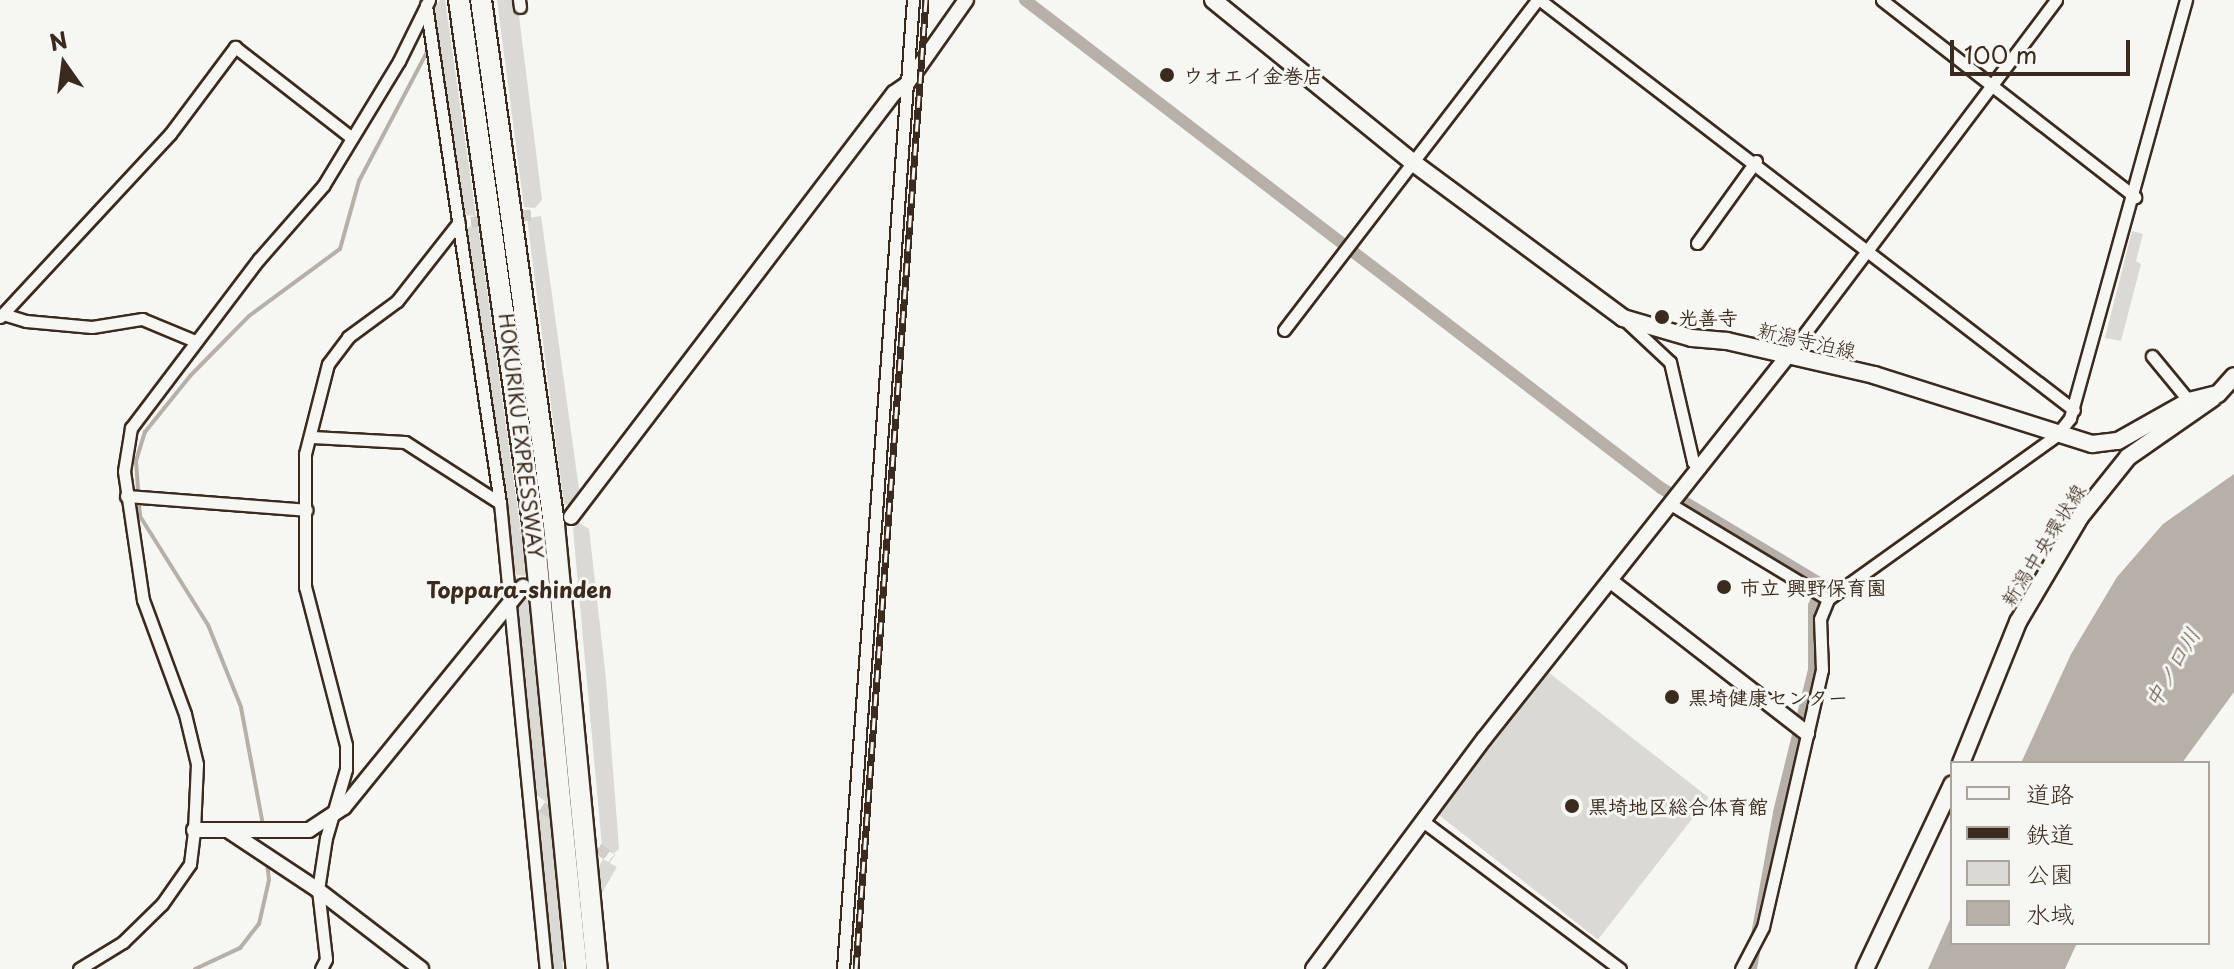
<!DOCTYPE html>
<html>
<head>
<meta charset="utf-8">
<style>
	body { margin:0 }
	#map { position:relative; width:2234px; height:969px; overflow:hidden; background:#f6f6f2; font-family:"Playpen Sans","Klee One",sans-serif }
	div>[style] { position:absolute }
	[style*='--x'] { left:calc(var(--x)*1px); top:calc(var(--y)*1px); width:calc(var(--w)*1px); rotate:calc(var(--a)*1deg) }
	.green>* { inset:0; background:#dad9d3; transform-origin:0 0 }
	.water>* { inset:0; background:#b6b0a9 }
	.stream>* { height:4px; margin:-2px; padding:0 2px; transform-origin:2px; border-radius:2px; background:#b6b0a9 }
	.canal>* { height:12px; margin:-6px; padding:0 6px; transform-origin:6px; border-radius:6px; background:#b6b0a9 }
	.street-tunnel>* { height:11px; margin-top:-5.5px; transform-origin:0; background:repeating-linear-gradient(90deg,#d1cdc8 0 11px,transparent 0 16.5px) }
	.roads { filter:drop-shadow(2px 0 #3b2a1e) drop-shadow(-2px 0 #3b2a1e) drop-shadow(0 2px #3b2a1e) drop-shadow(0 -2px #3b2a1e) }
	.street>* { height:11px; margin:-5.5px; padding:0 5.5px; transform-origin:5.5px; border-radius:5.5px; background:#f6f6f2 }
	.secondary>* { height:14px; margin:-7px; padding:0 7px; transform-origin:7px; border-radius:7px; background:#f6f6f2 }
	.primary>* { height:16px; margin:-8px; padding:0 8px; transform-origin:8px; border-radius:8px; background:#f6f6f2 }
	.highway>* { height:20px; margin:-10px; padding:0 10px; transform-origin:10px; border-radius:10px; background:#f6f6f2 }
	.rail>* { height:7px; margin-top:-3.5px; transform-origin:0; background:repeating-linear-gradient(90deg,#f6f6f2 0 12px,#3b2a1e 0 24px); box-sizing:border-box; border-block:2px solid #3b2a1e }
	.dots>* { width:22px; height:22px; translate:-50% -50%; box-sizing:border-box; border:4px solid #f6f6f2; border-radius:50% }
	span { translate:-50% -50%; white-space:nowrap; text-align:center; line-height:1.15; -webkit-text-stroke:6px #f6f6f2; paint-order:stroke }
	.poi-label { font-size:20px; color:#3b2a1e; font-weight:700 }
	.left { translate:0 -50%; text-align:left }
	.street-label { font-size:20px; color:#3b2a1e }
	.neighbourhood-label { font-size:22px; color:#3b2a1e; font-weight:700 }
	.water-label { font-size:22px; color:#605248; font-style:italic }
	.legend { position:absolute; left:1950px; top:761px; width:260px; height:184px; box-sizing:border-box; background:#f6f6f2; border:2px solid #aba49d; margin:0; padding:10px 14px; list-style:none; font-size:24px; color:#3b2a1e }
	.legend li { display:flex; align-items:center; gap:16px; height:40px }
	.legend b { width:40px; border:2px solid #aba49d }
	.north { position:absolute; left:24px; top:24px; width:80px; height:80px; -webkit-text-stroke:6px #f6f6f2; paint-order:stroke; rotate:346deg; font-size:22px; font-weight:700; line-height:32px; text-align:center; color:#3b2a1e }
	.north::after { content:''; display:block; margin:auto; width:28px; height:36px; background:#3b2a1e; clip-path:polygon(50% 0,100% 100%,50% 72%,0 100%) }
	.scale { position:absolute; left:1950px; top:40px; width:180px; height:36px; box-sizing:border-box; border:4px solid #3b2a1e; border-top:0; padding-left:10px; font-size:24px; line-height:28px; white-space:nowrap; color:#3b2a1e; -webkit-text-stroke:6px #f6f6f2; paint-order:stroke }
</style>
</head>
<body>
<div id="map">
	<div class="green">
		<i style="clip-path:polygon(440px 0,445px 0,476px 216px,464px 215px,433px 12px)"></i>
		<i style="clip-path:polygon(497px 0,517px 0,542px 200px,535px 208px,524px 207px)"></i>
		<i style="clip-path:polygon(541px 216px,580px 496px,575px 504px,564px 505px,527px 218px)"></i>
		<i style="clip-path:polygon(478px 226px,524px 554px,525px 576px,517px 575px,509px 565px,464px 227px)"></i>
		<i style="clip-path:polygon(2132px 231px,2143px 234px,2136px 261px,2141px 264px,2121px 341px,2105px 338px)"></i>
		<i style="clip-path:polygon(578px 522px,589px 529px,606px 679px,619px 849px,613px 854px,602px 846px,573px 529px)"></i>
		<i style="clip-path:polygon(527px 587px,537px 685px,551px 805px,536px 795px,516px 604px)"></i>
		<i style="left:1548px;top:672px;width:204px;height:180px;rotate:38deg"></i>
		<i style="clip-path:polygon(535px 807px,552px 818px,563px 969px,549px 969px)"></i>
		<i style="left:603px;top:859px;width:16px;height:110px;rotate:30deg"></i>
	</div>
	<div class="water">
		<i style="clip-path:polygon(2234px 474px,2234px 692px,2182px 763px,2021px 763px,2071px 654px,2117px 577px,2163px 524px)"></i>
		<i style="clip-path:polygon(1952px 915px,1952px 943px,2077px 943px,2065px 969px,1928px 969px)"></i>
	</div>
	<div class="stream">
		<i style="--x:263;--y:825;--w:120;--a:-100.6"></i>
		<i style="--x:241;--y:707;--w:88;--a:-111.9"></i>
		<i style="--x:208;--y:625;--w:128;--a:-122"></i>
		<i style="--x:140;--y:516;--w:55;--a:-94.2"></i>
		<i style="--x:136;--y:461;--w:30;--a:-73"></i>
		<i style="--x:145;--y:432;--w:72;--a:-51.2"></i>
		<i style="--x:190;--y:376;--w:84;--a:-45.5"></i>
		<i style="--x:249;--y:316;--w:113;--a:-36.4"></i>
		<i style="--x:340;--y:249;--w:71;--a:-74.4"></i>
		<i style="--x:359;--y:181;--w:148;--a:-62.2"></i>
		<i style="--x:195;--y:969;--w:50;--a:-25"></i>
		<i style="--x:240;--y:948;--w:31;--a:-52"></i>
		<i style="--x:259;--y:924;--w:45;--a:-77.2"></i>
		<i style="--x:269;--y:880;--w:18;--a:-96"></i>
	</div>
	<div class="canal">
		<i style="--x:1025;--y:0;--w:802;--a:37.5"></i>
		<i style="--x:1661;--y:488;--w:190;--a:31"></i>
		<i style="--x:1824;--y:586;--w:22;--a:117"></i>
		<i style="--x:1814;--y:606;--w:64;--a:90"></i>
		<i style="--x:1814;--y:670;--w:147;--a:103.8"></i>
		<i style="--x:1779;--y:813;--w:158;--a:100.2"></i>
	</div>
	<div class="street-tunnel">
		<i style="--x:471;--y:222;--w:64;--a:-7.2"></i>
		<i style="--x:542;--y:806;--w:24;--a:36"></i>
		<i style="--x:585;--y:838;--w:34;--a:37"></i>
	</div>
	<div class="roads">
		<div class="street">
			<i style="--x:519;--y:0;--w:7;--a:82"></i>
			<i style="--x:1540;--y:0;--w:673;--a:37.52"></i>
			<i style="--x:1882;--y:0;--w:321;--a:37.9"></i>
			<i style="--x:426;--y:5;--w:503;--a:81.55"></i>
			<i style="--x:500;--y:503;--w:468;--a:84.4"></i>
			<i style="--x:1697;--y:243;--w:101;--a:-54.3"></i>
			<i style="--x:3;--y:314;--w:24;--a:17"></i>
			<i style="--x:26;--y:321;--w:66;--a:5.2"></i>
			<i style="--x:92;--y:327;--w:51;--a:-9.1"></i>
			<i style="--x:142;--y:319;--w:57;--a:22.5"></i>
			<i style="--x:0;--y:317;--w:250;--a:-47.1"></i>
			<i style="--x:170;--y:134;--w:109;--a:-53.2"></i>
			<i style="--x:235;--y:47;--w:148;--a:37.9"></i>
			<i style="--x:1626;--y:321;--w:60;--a:43"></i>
			<i style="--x:1670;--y:362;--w:103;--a:77"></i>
			<i style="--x:1693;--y:462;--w:9;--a:41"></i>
			<i style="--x:1284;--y:330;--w:416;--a:-52.5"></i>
			<i style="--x:2152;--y:356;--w:58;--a:50.6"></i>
			<i style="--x:1787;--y:357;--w:447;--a:-53"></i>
			<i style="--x:312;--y:437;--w:93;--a:3.1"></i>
			<i style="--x:405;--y:442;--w:113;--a:32.7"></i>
			<i style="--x:126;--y:496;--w:181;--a:4.4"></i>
			<i style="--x:1672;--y:505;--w:182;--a:31.1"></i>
			<i style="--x:1424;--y:822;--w:245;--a:36.9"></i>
			<i style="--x:79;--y:969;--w:52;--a:-31.5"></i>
			<i style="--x:123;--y:942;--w:54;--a:-44.3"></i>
			<i style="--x:162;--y:904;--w:49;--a:-55"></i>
			<i style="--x:190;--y:864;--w:34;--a:-83"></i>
			<i style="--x:194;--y:830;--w:66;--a:-87.4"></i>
			<i style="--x:197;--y:764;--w:51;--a:-103.5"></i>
			<i style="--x:185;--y:714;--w:121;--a:-110.2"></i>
			<i style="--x:143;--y:600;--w:130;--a:-98.4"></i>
			<i style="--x:124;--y:471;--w:44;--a:-80.8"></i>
			<i style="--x:131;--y:428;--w:212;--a:-52.9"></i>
			<i style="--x:259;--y:259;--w:97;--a:-48.8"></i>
			<i style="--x:323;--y:186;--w:146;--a:-58.7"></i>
			<i style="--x:399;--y:61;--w:68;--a:-63.8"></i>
			<i style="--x:321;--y:969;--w:11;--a:-63"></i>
			<i style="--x:326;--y:959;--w:69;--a:-96.6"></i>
			<i style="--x:318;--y:890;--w:53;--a:-81.3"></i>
			<i style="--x:326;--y:838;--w:72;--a:-73.8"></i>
			<i style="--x:346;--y:769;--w:24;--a:-90"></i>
			<i style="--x:346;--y:745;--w:163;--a:-104.5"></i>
			<i style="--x:305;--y:587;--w:133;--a:-90"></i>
			<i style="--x:305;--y:454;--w:93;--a:-75.7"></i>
			<i style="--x:328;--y:364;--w:34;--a:-53"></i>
			<i style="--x:348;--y:337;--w:61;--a:-36.3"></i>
			<i style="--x:397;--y:301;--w:100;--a:-51.9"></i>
			<i style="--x:843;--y:969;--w:972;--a:-85.87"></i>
			<i style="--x:1741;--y:969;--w:47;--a:-62.4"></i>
			<i style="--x:1763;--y:927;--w:264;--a:-77.1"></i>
			<i style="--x:1822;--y:670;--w:51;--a:-92.2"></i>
			<i style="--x:1820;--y:619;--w:22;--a:-68"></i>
			<i style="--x:1828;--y:599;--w:280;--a:-35.6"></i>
			<i style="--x:2056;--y:436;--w:23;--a:-52"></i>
			<i style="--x:2070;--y:418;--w:434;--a:-74.5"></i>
		</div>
		<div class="secondary">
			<i style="--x:571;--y:517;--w:533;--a:-52.7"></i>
			<i style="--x:894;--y:93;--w:14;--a:-34"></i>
			<i style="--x:906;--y:85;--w:104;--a:-54.8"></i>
			<i style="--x:1612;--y:582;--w:247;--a:37.8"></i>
			<i style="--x:194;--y:830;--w:115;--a:0"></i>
			<i style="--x:309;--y:830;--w:42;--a:-33.3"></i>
			<i style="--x:344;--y:807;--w:284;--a:-50.9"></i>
			<i style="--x:229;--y:831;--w:107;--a:33.5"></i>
			<i style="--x:318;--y:890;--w:130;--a:37.5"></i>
			<i style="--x:1313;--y:969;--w:287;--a:-53.4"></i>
			<i style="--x:1484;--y:739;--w:488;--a:-51.6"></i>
		</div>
		<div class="primary">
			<i style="--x:1213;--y:0;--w:255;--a:39.1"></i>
			<i style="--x:1411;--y:161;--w:264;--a:36.5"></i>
			<i style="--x:1623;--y:318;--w:72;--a:16.2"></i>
			<i style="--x:1692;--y:338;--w:35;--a:5"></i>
			<i style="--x:1727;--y:341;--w:151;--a:13"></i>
			<i style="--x:1874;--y:375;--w:229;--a:17.6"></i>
			<i style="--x:2092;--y:444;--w:26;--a:-7"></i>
			<i style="--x:2118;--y:441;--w:81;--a:-29.4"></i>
			<i style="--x:2189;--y:401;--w:30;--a:-14"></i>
			<i style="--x:2218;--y:394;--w:24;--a:-48"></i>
			<i style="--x:1961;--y:763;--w:152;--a:-68"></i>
			<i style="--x:2018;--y:622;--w:122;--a:-59.4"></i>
			<i style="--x:2080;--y:517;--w:77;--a:-51.3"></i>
			<i style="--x:2128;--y:457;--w:103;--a:-34.8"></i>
			<i style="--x:1865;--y:969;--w:204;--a:-64.7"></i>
		</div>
		<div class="highway">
			<i style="--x:459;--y:0;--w:528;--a:81.95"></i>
			<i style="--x:533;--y:523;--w:448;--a:84.4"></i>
			<i style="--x:481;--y:0;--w:530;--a:82.08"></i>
			<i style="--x:554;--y:525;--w:446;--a:84.5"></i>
		</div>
	</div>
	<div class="rail">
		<i style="--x:856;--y:969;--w:972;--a:-85.87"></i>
	</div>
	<div class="dots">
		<i style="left:1167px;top:75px;background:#3b2a1e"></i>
		<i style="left:1662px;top:317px;background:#3b2a1e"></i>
		<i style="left:1724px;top:587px;background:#3b2a1e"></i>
		<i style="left:1672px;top:697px;background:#3b2a1e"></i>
		<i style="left:1572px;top:806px;background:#3b2a1e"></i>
	</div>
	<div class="poi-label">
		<span class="left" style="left:1183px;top:75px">ウオエイ金巻店</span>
		<span class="left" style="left:1678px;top:317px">光善寺</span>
		<span class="left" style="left:1740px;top:587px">市立 興野保育園</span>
		<span class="left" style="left:1688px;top:697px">黒埼健康センター</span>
		<span class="left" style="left:1588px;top:806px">黒埼地区総合体育館</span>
	</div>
	<div class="street-label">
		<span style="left:1807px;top:340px;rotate:13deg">新潟寺泊線</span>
		<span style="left:521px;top:436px;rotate:83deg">HOKURIKU EXPRESSWAY</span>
		<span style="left:2043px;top:545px;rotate:-58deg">新潟中央環状線</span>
	</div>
	<div class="neighbourhood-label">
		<span style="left:519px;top:589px">Toppara-shinden</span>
	</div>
	<div class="water-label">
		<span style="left:2171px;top:667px;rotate:-60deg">中ノ口川</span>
	</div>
	<ul class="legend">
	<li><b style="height:10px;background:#f6f6f2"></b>道路</li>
	<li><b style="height:10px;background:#3b2a1e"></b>鉄道</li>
	<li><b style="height:22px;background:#dad9d3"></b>公園</li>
	<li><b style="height:22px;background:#b6b0a9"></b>水域</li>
	</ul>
	<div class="north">N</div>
	<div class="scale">100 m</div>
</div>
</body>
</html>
